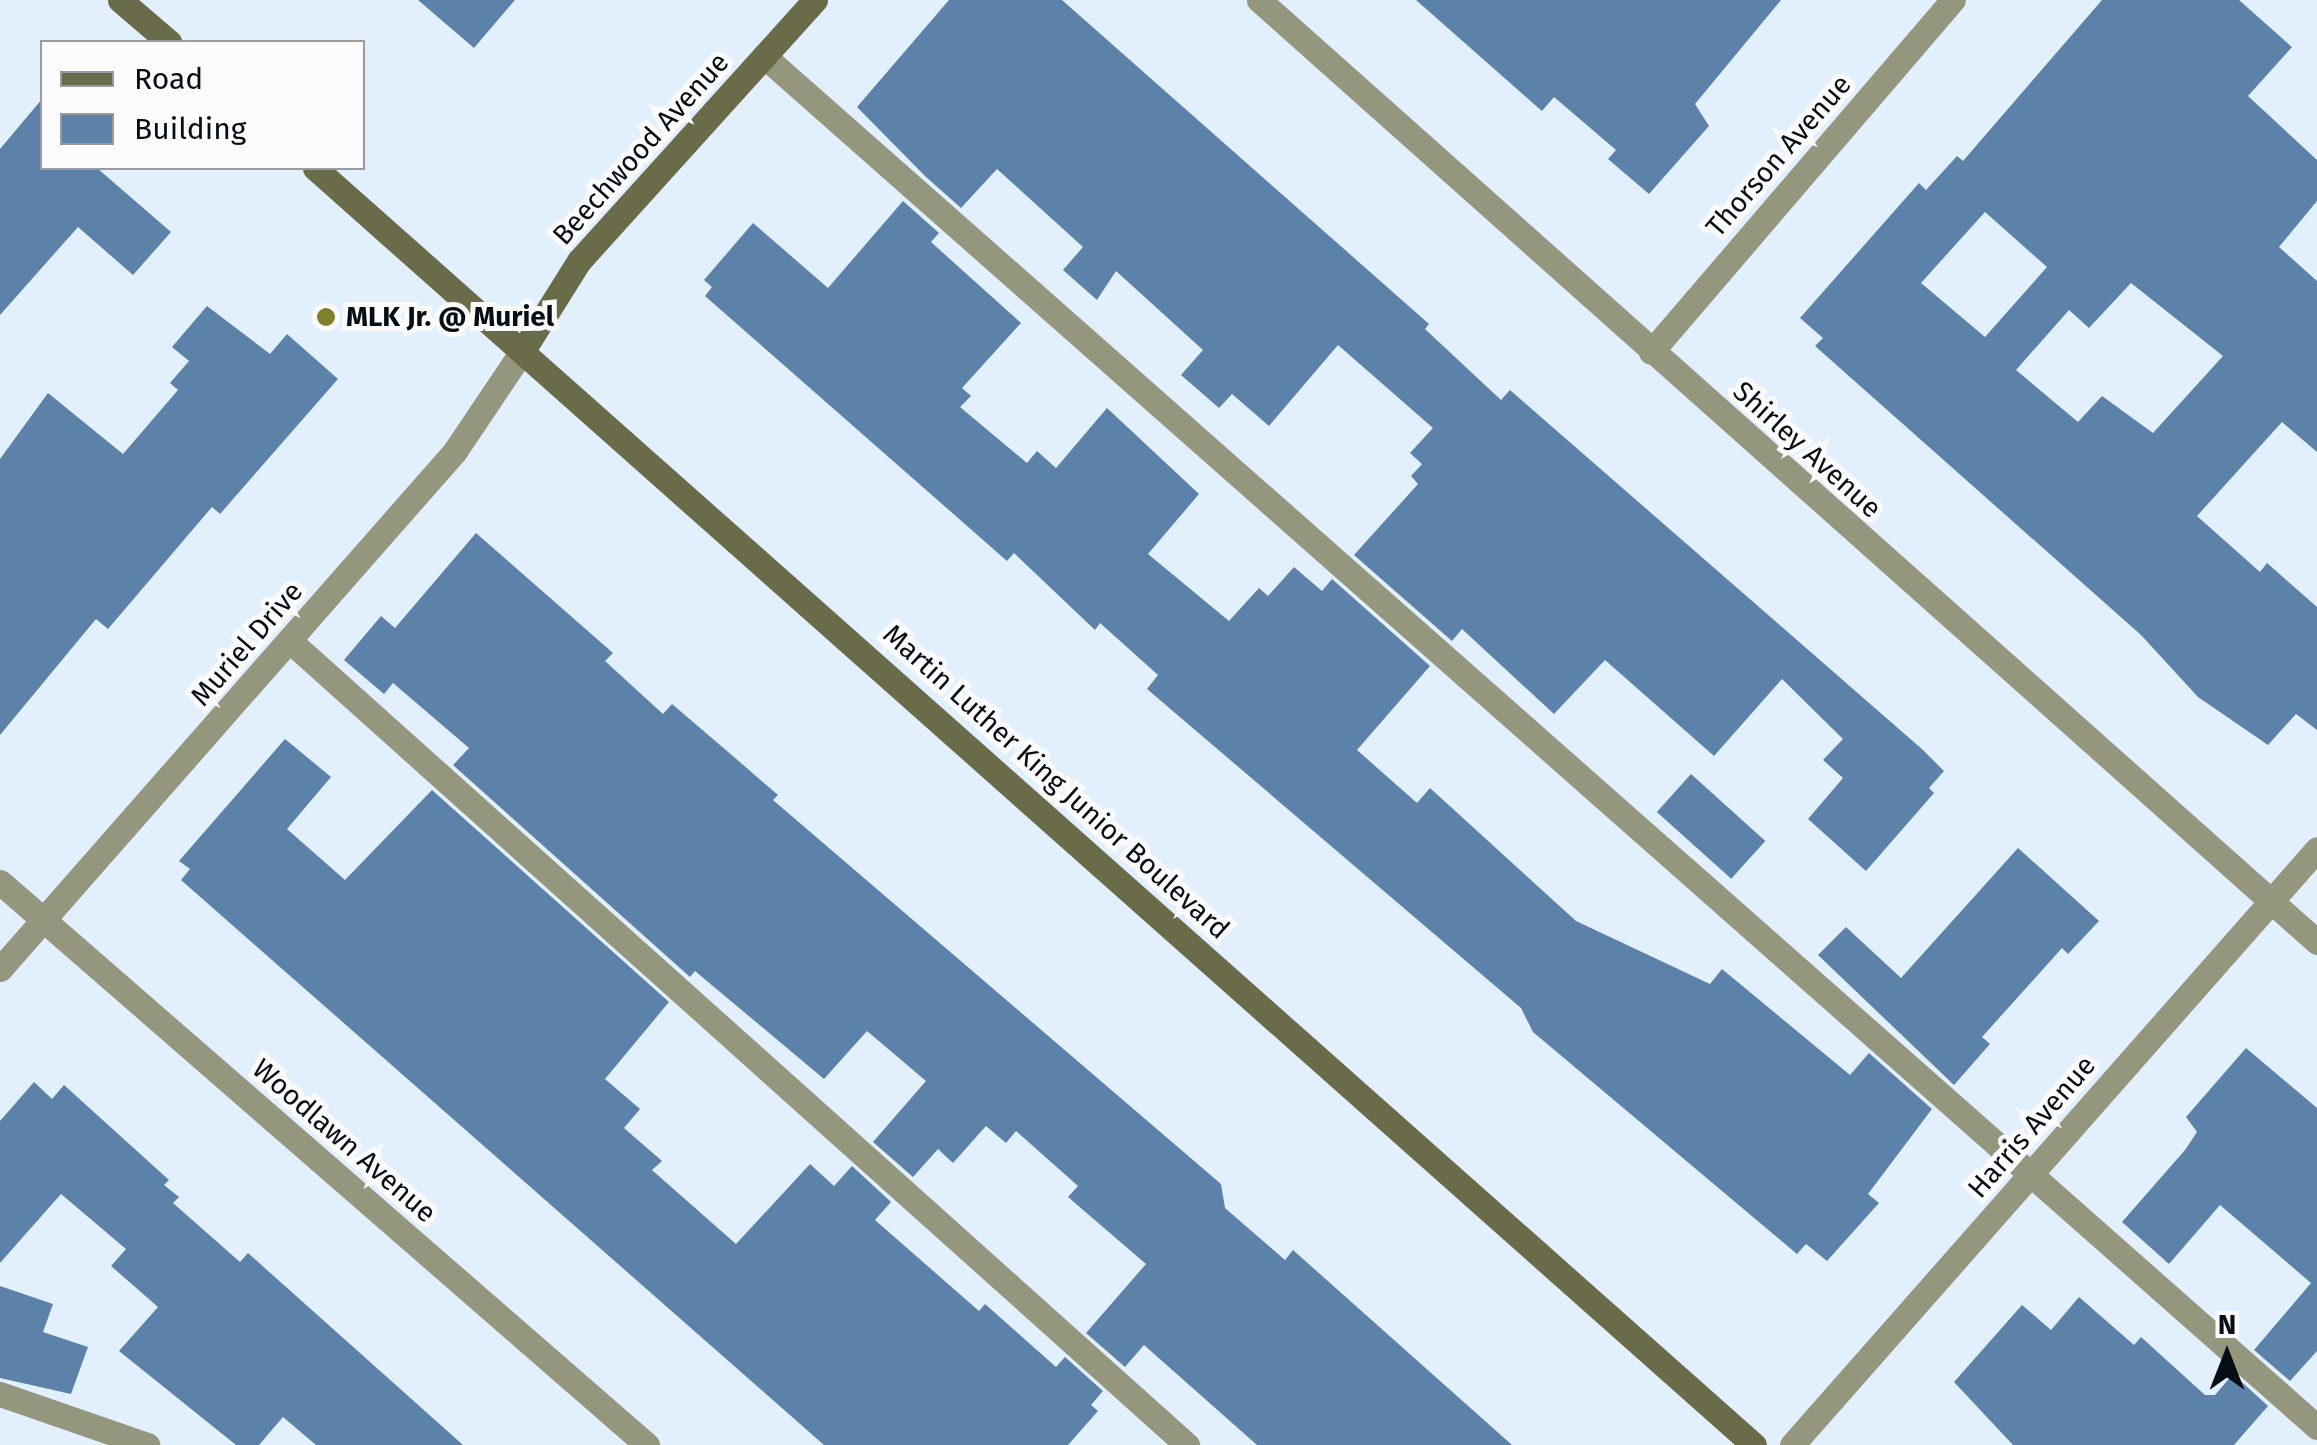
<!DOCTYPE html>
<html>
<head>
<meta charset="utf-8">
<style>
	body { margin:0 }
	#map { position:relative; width:2317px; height:1445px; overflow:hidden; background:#e2f0fe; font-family:"Fira Sans",sans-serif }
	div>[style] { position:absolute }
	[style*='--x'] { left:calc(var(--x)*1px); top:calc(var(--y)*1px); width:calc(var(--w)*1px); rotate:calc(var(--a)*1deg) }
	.building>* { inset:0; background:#5d82aa; transform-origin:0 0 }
	.lane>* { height:25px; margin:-12.5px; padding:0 12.5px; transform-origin:12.5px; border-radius:12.5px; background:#94967e }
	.street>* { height:25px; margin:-12.5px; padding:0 12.5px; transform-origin:12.5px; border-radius:12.5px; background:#94967e }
	.secondary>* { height:25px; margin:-12.5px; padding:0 12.5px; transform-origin:12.5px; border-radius:12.5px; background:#6a6b49 }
	.dots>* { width:28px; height:28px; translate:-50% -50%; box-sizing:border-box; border:5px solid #fbfbfb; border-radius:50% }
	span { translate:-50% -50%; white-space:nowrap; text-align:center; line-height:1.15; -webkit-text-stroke:10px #fbfbfb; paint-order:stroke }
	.street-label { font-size:28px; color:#060d15 }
	.poi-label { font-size:28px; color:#060d15; font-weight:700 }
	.left { translate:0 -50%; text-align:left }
	.legend { position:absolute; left:40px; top:40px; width:325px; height:130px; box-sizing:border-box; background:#fbfbfb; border:2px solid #999c9f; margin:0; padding:12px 18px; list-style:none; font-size:30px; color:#060d15 }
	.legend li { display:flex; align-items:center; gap:20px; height:50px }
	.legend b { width:50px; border:2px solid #999c9f }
	.north { position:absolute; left:2177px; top:1305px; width:100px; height:100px; -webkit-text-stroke:8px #fbfbfb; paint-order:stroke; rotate:0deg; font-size:28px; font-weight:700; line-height:40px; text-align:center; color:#060d15 }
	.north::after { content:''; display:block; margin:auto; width:35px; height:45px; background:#060d15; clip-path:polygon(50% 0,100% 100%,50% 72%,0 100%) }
</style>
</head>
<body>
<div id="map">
	<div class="building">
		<i style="clip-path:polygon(418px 0,515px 0,474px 48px)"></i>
		<i style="clip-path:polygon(949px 0,1062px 0,1429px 324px,1425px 329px,1501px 400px,1510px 390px,1923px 750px,1944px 771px,1929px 788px,1934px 793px,1866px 871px,1808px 819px,1843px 778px,1823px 760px,1843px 739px,1782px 679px,1714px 756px,1605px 660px,1554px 714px,1462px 629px,1452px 641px,1354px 555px,1418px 484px,1411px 476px,1422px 464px,1410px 453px,1433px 428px,1338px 345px,1269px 426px,1232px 394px,1219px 408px,1181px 375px,1203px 350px,1116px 271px,1097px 300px,1063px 270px,1083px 247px,997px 169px,961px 208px,925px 176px,857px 107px)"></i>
		<i style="clip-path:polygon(1416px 0,1781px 0,1695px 104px,1709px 126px,1649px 194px,1608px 159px,1616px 150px,1554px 97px,1542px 111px)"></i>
		<i style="clip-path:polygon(evenodd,2102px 0,2239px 0,2292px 47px,2248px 96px,2317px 160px,2317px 201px,2279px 247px,2317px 281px,2317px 452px,2282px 422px,2197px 516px,2260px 572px,2267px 563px,2317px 607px,2317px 730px,2296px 714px,2268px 745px,2198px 697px,2141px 635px,1815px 346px,1823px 338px,1800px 318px,1919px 183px,1926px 190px,1957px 156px,1963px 161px,2102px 0,1985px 212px,2047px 267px,1985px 337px,1921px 283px,1985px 212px,2102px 0,2131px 283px,2223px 356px,2153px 433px,2102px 396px,2078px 422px,2016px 370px,2069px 310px,2089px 328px,2131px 283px)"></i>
		<i style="clip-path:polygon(42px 99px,42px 168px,97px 168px,171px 232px,133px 275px,78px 227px,0 315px,0 149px)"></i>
		<i style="clip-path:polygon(903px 201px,939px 233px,931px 242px,1021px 323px,962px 388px,971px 396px,960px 407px,1027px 463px,1037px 451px,1056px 468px,1107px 408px,1199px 494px,1148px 554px,1229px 621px,1259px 588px,1268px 596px,1294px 567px,1322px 591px,1332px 579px,1430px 666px,1357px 750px,1417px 803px,1430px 788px,1576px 921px,1710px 984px,1722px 969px,1850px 1075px,1869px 1053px,1932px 1109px,1868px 1194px,1879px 1203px,1827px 1261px,1806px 1244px,1797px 1254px,1533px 1032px,1521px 1008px,1147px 689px,1158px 675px,1100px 623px,1095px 630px,1014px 553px,1007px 561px,705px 296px,712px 287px,704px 280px,753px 223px,828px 288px)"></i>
		<i style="clip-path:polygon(207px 306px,270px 354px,287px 334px,338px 379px,220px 514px,212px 507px,108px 629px,96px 619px,0 735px,0 459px,48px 393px,123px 454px,178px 390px,170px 383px,189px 361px,172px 347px)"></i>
		<i style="clip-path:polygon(476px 533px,613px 653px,605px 661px,663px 714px,672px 704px,741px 763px,778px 795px,773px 800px,1221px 1184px,1225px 1208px,1285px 1260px,1293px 1250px,1512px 1445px,1257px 1445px,1144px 1345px,1125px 1367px,1086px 1333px,1146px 1264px,1068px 1197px,1078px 1186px,1016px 1131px,1006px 1143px,986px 1126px,953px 1163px,938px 1149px,913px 1177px,873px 1142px,926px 1081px,867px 1031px,824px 1079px,695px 971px,690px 977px,453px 765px,469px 748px,393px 683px,384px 694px,344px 660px,381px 616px,395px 628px)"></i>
		<i style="clip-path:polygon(285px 739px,331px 777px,287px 829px,345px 880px,432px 790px,669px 1002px,605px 1079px,640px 1109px,624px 1128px,662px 1161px,652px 1170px,736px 1244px,810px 1164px,834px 1186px,852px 1166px,891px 1202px,875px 1220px,979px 1311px,985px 1304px,1056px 1367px,1065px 1357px,1103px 1391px,1091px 1405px,1098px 1411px,1068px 1445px,824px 1445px,181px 880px,190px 869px,179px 861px)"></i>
		<i style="left:1691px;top:774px;width:100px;height:51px;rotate:42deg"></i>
		<i style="clip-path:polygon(2018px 848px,2099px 921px,2068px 954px,2062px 948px,1982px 1037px,1990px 1044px,1954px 1085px,1818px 955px,1846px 927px,1901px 978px)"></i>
		<i style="clip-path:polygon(2246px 1048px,2317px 1108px,2317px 1351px,2290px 1381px,2254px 1350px,2311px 1283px,2220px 1205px,2169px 1264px,2122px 1222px,2185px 1150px,2197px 1132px,2186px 1117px)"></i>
		<i style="clip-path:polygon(34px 1082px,52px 1099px,64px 1085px,169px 1180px,164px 1185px,179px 1197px,173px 1203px,240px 1262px,248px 1253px,463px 1445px,316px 1445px,283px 1417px,259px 1445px,236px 1445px,119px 1351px,158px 1307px,111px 1266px,126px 1249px,61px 1194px,0 1263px,0 1121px)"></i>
		<i style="clip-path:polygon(0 1286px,53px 1304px,43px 1332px,88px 1347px,71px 1394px,0 1378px)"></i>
		<i style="clip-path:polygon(2079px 1297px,2134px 1345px,2141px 1337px,2205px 1395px,2215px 1395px,2233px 1374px,2268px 1406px,2234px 1445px,2013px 1445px,1954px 1382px,2022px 1305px,2051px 1330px)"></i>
	</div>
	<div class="lane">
		<i style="--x:764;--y:56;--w:2072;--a:41.44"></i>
		<i style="--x:290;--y:641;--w:1205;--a:41.87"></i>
		<i style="--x:0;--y:1394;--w:156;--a:19.1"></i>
	</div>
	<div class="street">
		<i style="--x:1259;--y:0;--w:1417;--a:41.68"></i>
		<i style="--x:1651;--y:352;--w:464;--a:-49.4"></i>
		<i style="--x:0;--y:882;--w:858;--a:41.03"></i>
		<i style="--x:0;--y:969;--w:689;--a:-48.7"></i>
		<i style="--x:455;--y:451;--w:125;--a:-56.1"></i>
		<i style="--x:1792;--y:1445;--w:794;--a:-48.62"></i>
	</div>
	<div class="secondary">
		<i style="--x:120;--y:0;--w:65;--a:40.6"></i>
		<i style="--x:315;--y:168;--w:1924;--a:41.59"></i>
		<i style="--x:525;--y:347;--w:102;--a:-57.9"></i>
		<i style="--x:579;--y:261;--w:352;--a:-47.9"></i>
	</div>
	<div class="dots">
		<i style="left:326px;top:317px;background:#7e802a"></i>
	</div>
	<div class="street-label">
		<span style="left:641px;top:149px;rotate:-48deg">Beechwood Avenue</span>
		<span style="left:1779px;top:156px;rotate:-49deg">Thorson Avenue</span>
		<span style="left:1807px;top:450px;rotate:42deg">Shirley Avenue</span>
		<span style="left:247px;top:644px;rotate:-49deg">Muriel Drive</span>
		<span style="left:1056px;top:782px;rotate:42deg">Martin Luther King Junior Boulevard</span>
		<span style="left:2032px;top:1127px;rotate:-49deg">Harris Avenue</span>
		<span style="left:344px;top:1141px;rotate:41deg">Woodlawn Avenue</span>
	</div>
	<div class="poi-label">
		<span class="left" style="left:346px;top:317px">MLK Jr. @ Muriel</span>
	</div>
	<ul class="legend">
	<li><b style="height:12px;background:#6a6b49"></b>Road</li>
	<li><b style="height:28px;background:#5d82aa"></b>Building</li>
	</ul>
	<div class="north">N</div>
</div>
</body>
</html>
